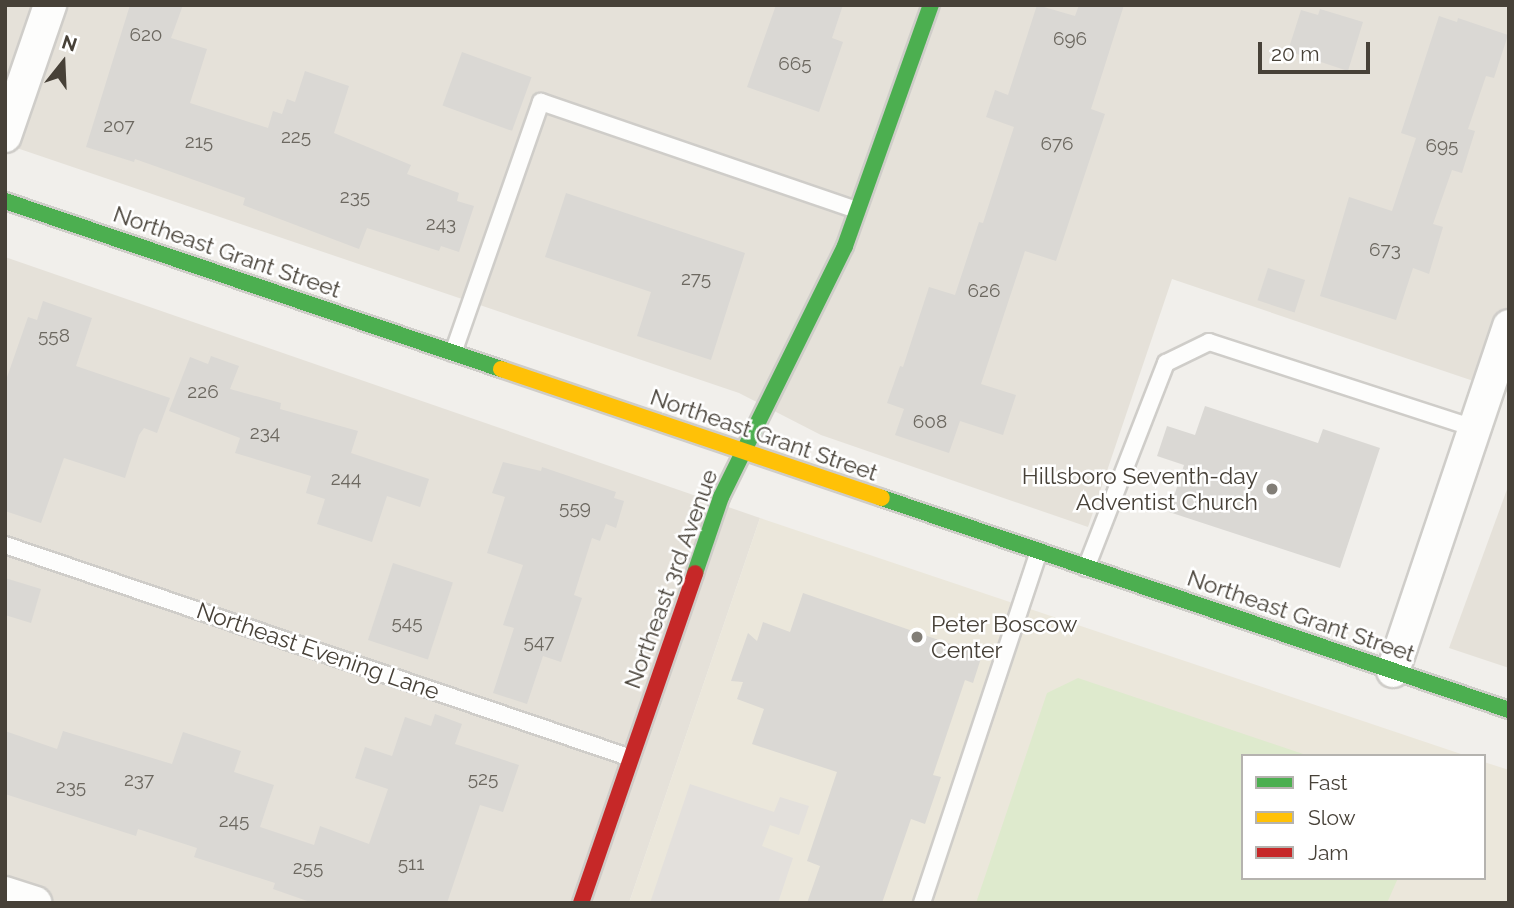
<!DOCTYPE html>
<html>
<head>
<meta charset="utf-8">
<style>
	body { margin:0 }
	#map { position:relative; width:1514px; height:908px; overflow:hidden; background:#f1efeb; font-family:Raleway,sans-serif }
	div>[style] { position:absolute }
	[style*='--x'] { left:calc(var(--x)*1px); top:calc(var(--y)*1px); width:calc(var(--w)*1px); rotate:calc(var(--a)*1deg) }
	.residential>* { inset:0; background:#e5e1d9 }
	.education>* { inset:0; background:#ebe7db }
	.green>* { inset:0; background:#deeacd }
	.parking>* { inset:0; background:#e3e0dc }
	.building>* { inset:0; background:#dad8d4; transform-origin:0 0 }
	.roads { filter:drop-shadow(2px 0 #cfcdc9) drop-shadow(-2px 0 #cfcdc9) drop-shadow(0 2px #cfcdc9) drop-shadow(0 -2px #cfcdc9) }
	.lane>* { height:16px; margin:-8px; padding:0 8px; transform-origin:8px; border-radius:8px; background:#fdfdfc }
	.street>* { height:32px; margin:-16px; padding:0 16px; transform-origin:16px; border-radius:16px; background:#fdfdfc }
	.fast>* { height:16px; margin:-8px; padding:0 8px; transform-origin:8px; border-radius:8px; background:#4caf50 }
	.slow>* { height:16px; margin:-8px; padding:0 8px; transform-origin:8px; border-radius:8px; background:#ffc107 }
	.jam>* { height:16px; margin:-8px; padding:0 8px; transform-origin:8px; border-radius:8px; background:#c62828 }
	.dots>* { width:19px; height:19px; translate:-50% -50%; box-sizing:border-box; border:4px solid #fff; border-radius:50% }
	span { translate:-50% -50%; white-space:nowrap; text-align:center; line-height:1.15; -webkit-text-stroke:5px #fff; paint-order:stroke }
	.number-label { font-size:19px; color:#6c6860 }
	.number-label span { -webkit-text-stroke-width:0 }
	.street-label { font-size:23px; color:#474138 }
	.poi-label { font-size:23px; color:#474138 }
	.right { translate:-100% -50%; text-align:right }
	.left { translate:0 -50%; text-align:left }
	.frame { position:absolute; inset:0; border:7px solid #474138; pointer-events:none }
	.legend { position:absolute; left:1241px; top:754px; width:245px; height:126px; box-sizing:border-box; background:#fff; border:2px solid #b5b3af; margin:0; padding:9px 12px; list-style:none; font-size:21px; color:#474138 }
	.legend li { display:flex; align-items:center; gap:14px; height:35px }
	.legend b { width:35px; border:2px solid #b5b3af }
	.north { position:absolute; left:28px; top:28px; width:70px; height:70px; -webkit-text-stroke:5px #fff; paint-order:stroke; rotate:18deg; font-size:19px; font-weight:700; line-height:28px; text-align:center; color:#474138 }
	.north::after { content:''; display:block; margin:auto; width:24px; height:32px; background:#474138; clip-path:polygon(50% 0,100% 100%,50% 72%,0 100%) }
	.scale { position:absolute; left:1258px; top:42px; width:112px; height:32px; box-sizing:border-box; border:4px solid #474138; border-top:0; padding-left:9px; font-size:21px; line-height:24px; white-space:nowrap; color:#474138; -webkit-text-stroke:5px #fff; paint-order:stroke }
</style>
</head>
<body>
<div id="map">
	<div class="residential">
		<i style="clip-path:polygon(5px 5px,1509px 5px,1509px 393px,1172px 279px,1088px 527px,821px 435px,739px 393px,5px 144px)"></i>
		<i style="clip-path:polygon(5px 257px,760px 518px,629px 903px,5px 903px)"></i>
		<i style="clip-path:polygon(1509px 484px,1509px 668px,1449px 648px)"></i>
	</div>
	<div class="education">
		<i style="clip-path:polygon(760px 518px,1467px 756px,1243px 756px,1243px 878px,1484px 878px,1484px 762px,1509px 770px,1509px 903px,629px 903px)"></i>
	</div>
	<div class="green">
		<i style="clip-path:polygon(1078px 678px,1309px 756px,1243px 756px,1243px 878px,1398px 878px,1387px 903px,976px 903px,1047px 693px)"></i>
	</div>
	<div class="parking">
		<i style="clip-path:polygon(690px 784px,774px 812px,780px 797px,809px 806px,799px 835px,770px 825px,762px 846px,793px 858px,778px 903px,650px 903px)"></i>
	</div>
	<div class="building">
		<i style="clip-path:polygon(130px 5px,183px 5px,171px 38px,207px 49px,190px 103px,268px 128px,273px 111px,282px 114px,287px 99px,295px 102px,305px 71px,349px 86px,334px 133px,411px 165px,407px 174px,459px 193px,457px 201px,474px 206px,459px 252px,441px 246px,439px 251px,367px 228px,359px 249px,243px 205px,245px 198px,135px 159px,134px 162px,86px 147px)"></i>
		<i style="clip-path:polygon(776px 5px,843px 5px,832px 38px,843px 42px,819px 112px,747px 87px)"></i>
		<i style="clip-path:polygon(1037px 5px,1075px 16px,1079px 5px,1124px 5px,1091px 109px,1105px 114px,1056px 261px,1025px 251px,981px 384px,1016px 395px,1003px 435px,960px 421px,949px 453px,895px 435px,904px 409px,887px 403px,900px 366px,903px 367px,929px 287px,955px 295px,979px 222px,983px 223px,1014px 127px,986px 117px,995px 90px,1008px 95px)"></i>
		<i style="clip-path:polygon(1320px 9px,1363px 22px,1348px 71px,1288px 51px,1301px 10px,1318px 15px)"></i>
		<i style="clip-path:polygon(1439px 16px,1457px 22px,1458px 18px,1508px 35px,1494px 78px,1486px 76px,1468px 129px,1475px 131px,1462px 173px,1452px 170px,1433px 224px,1443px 227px,1429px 274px,1413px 268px,1396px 320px,1320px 296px,1349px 197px,1392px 211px,1416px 138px,1401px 133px)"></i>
		<i style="left:462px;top:52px;width:74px;height:57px;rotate:20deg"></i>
		<i style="clip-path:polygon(566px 193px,745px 253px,711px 360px,637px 336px,651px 292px,545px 257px)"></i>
		<i style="left:1268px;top:268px;width:39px;height:34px;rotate:18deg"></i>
		<i style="clip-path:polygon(43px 301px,92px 318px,76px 366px,170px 398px,157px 433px,144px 428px,139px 435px,125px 478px,64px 458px,41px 523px,5px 511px,5px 383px,28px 317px,37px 320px)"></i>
		<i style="clip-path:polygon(211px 356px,239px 366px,230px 389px,281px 403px,280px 409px,358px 431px,351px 453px,429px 479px,420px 507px,387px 496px,372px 542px,317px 524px,325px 499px,306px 493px,311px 476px,235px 453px,240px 438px,169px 411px,190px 357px,208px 364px)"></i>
		<i style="clip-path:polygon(1205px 406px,1318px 443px,1323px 429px,1380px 448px,1340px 568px,1169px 512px,1184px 465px,1157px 456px,1167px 426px,1195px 435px)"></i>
		<i style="clip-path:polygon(503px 462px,541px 471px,542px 467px,616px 492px,614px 498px,624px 501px,616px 528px,606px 524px,600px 541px,592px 538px,574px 595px,582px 598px,561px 662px,543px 656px,527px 704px,493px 693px,514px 628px,503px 625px,523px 565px,487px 553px,505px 497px,492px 493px)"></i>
		<i style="left:393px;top:563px;width:63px;height:81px;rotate:18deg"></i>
		<i style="clip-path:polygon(5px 578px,41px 589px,31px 623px,5px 615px)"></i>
		<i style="clip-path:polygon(803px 593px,982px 655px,973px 683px,965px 680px,933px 775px,941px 777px,925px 824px,911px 819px,882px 903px,807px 903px,820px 866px,807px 861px,837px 772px,752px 744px,764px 709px,737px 699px,743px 682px,731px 681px,748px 633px,757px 641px,763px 622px,790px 632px)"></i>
		<i style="clip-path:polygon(435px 714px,462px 724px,455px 744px,519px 765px,503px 812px,480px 805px,447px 903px,313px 903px,273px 889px,275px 883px,194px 857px,197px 848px,138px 829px,136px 836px,5px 794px,5px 731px,57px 749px,63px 731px,172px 764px,183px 732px,241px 751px,234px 772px,274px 785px,260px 827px,314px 845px,320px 826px,369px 844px,388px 789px,355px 778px,365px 747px,392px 756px,405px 717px,431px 726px)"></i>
	</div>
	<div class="roads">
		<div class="lane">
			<i style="--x:453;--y:353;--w:266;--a:-70.7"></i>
			<i style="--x:541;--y:102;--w:334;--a:18.9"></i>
			<i style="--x:5;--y:545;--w:661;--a:18.79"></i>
			<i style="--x:1086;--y:568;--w:220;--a:-68.7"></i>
			<i style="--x:1166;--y:363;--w:48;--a:-26"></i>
			<i style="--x:1209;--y:342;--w:279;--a:18"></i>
			<i style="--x:922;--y:903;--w:370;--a:-71.6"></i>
		</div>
		<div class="street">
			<i style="--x:5;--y:136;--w:139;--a:-71"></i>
			<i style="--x:1393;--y:671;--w:364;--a:-71.4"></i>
			<i style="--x:5;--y:893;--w:32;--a:18"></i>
		</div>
		<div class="fast">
			<i style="--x:5;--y:201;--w:524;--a:18.71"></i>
			<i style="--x:882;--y:498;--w:662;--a:18.68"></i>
			<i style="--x:695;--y:573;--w:80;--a:-71.1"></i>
			<i style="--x:721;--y:497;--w:280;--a:-63.7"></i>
			<i style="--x:845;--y:246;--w:256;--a:-70.4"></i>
		</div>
		<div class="slow">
			<i style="--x:501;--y:369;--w:402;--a:18.7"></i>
		</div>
		<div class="jam">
			<i style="--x:581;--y:903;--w:349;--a:-70.9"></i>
		</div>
	</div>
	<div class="dots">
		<i style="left:1272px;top:489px;background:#827e77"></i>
		<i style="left:917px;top:637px;background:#827e77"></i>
	</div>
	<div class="number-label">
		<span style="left:146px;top:35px">620</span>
		<span style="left:1070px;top:39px">696</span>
		<span style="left:795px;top:64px">665</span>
		<span style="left:119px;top:126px">207</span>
		<span style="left:296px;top:137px">225</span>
		<span style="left:199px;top:142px">215</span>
		<span style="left:1057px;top:144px">676</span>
		<span style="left:1442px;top:146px">695</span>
		<span style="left:355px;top:197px">235</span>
		<span style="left:441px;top:224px">243</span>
		<span style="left:1385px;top:250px">673</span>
		<span style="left:696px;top:279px">275</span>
		<span style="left:984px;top:291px">626</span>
		<span style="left:54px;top:336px">558</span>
		<span style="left:203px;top:392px">226</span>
		<span style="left:930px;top:422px">608</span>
		<span style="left:265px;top:433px">234</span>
		<span style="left:346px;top:479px">244</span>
		<span style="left:575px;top:508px">559</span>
		<span style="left:407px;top:623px">545</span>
		<span style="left:539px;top:642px">547</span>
		<span style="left:483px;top:779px">525</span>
		<span style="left:139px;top:780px">237</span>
		<span style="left:71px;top:787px">235</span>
		<span style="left:234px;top:821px">245</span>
		<span style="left:411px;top:864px">511</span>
		<span style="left:308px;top:868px">255</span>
	</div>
	<div class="street-label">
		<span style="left:227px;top:252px;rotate:19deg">Northeast Grant Street</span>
		<span style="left:764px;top:435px;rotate:19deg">Northeast Grant Street</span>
		<span style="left:671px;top:579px;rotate:-70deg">Northeast 3rd Avenue</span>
		<span style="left:1301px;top:616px;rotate:19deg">Northeast Grant Street</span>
		<span style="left:318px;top:651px;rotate:19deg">Northeast Evening Lane</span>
	</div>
	<div class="poi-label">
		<span class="right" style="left:1258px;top:489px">Hillsboro Seventh-day<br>Adventist Church</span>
		<span class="left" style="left:931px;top:637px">Peter Boscow<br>Center</span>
	</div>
	<div class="frame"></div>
	<ul class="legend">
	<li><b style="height:9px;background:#4caf50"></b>Fast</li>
	<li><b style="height:9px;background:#ffc107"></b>Slow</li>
	<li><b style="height:9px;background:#c62828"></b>Jam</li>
	</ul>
	<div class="north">N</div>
	<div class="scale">20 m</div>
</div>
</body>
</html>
